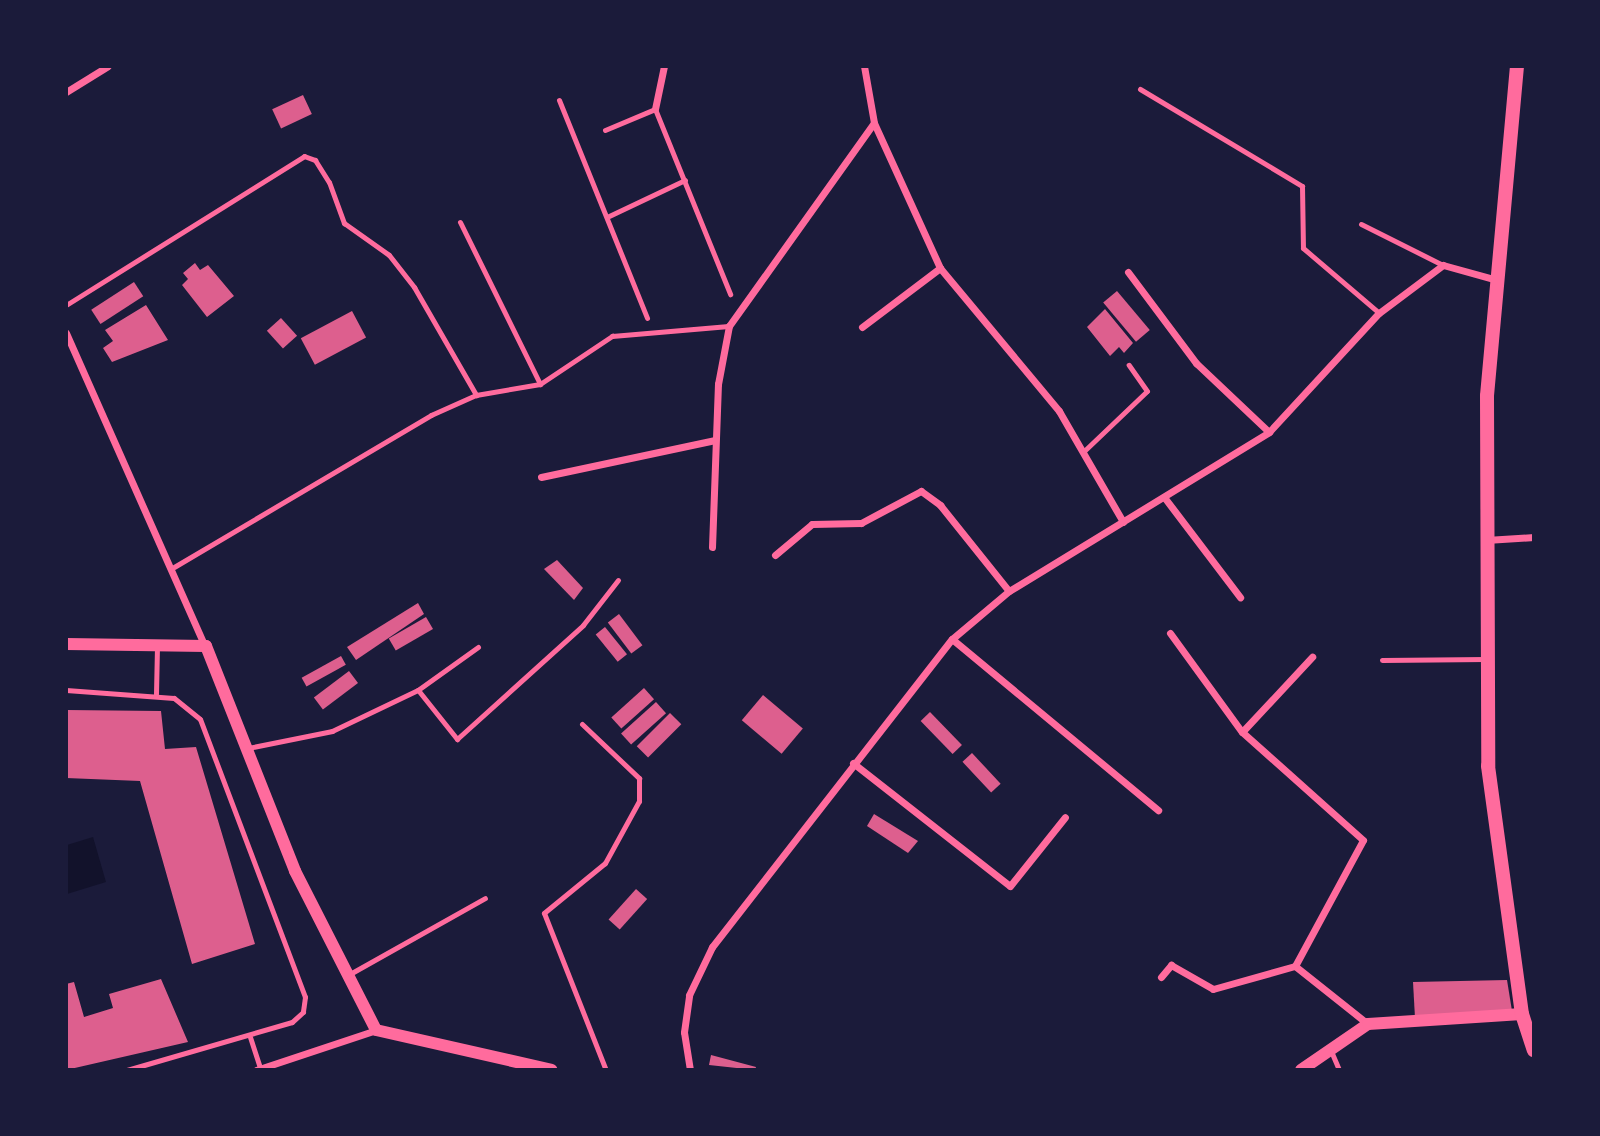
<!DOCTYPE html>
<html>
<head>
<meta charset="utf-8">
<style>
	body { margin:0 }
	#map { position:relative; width:1600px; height:1136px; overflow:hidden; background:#1b1b3a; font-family:"Crimson Pro",serif }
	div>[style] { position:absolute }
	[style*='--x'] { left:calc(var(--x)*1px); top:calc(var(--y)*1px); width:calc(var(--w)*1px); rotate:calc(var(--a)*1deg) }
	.water>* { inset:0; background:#12122b }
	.building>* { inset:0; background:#dd5f8e; transform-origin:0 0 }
	.service>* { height:5px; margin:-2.5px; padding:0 2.5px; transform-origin:2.5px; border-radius:2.5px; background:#ff6b9d }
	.minor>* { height:7px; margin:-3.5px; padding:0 3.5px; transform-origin:3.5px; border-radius:3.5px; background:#ff6b9d }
	.tertiary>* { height:12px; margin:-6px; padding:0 6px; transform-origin:6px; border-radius:6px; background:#ff6b9d }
	.secondary>* { height:14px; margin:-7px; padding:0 7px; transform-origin:7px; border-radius:7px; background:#ff6b9d }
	span { translate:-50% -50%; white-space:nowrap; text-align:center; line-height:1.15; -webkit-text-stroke:6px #1b1b3a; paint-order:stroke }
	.frame { position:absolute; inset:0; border:68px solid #1b1b3a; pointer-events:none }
</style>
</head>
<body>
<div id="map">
	<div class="water">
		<i style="clip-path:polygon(93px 837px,106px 882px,67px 894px,67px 845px)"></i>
	</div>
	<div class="building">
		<i style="left:303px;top:95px;width:21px;height:34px;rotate:65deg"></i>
		<i style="clip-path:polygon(195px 263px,200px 270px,208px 265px,234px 296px,207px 317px,182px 285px,188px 279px,183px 273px)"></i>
		<i style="left:134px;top:282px;width:17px;height:51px;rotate:57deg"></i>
		<i style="left:1117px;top:291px;width:51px;height:18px;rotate:50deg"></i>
		<i style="clip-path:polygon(146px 305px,168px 340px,112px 362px,103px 348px,113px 341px,105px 330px)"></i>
		<i style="clip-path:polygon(1105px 309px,1133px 343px,1124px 353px,1119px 347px,1110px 356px,1087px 327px)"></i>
		<i style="left:352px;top:311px;width:30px;height:58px;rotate:62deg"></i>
		<i style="left:281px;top:318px;width:24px;height:19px;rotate:48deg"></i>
		<i style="clip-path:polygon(557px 560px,583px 588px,574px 600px,544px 569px)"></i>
		<i style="clip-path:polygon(418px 603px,424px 614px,356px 660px,347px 647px)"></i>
		<i style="left:619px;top:614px;width:39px;height:14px;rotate:53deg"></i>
		<i style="left:426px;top:617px;width:14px;height:43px;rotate:60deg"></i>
		<i style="left:605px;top:627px;width:35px;height:12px;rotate:51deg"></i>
		<i style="left:341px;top:656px;width:10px;height:45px;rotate:61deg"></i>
		<i style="left:349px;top:671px;width:15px;height:44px;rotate:53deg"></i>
		<i style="left:644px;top:688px;width:15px;height:44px;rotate:48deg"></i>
		<i style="left:763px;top:695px;width:52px;height:33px;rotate:40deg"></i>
		<i style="left:656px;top:702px;width:15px;height:47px;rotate:48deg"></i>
		<i style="clip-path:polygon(66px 710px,161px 711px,165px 749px,196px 747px,255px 944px,192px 964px,140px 781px,66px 778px)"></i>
		<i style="left:930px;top:712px;width:46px;height:13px;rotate:46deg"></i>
		<i style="left:670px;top:713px;width:16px;height:47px;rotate:45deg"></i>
		<i style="left:972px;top:753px;width:42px;height:13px;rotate:47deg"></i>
		<i style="clip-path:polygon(874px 814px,918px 841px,908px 853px,867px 826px)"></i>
		<i style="left:636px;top:889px;width:15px;height:41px;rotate:42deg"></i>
		<i style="clip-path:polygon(161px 979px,188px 1042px,66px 1070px,66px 984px,74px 982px,84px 1017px,113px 1008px,109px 994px)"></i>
		<i style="clip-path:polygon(1507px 980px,1512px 1011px,1415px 1018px,1413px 982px)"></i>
		<i style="clip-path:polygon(711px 1055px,756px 1067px,755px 1070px,709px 1065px)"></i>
	</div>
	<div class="service">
		<i style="--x:1140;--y:89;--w:189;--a:30.9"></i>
		<i style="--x:1302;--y:186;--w:62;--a:89.1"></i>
		<i style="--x:1303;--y:248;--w:100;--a:40.5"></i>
		<i style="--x:559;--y:100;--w:235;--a:68"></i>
		<i style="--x:605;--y:130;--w:54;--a:-22.8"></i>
		<i style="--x:655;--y:109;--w:200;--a:67.9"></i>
		<i style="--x:609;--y:216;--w:84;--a:-25.3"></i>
		<i style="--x:460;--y:222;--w:181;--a:63.7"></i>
		<i style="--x:1361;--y:224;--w:92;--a:26.6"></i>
		<i style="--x:66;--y:305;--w:281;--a:-32"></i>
		<i style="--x:304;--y:156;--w:12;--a:20"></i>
		<i style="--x:315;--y:160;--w:26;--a:58"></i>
		<i style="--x:329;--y:182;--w:44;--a:69.9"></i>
		<i style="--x:344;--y:223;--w:55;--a:35.4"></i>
		<i style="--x:389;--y:255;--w:41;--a:52"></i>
		<i style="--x:414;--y:287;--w:125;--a:60.1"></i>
		<i style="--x:1083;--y:452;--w:88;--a:-43.6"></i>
		<i style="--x:1147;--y:391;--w:32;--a:-125"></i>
		<i style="--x:174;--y:567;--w:299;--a:-30.6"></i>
		<i style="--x:431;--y:415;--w:49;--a:-24"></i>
		<i style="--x:476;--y:395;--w:65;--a:-9.8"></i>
		<i style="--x:540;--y:384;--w:87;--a:-33.7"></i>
		<i style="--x:612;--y:336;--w:117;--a:-4.9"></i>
		<i style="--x:478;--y:647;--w:74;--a:144.4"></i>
		<i style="--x:418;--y:690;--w:63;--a:51.5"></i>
		<i style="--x:457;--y:739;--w:170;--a:-42.1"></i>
		<i style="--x:583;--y:625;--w:57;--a:-52.1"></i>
		<i style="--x:1382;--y:660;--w:104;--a:-0.6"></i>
		<i style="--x:66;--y:690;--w:108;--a:4.2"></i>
		<i style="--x:174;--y:698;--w:33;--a:39"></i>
		<i style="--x:200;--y:719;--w:297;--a:69.3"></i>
		<i style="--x:305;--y:997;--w:15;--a:98"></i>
		<i style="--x:303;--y:1012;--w:15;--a:138"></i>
		<i style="--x:292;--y:1022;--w:172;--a:163.8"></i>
		<i style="--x:156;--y:694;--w:46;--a:-88.8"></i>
		<i style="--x:582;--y:724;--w:79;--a:43.5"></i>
		<i style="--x:639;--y:778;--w:23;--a:90"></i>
		<i style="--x:639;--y:801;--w:71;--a:118.7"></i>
		<i style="--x:605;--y:863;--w:79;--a:140.7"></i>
		<i style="--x:544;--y:913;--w:169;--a:68.5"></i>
		<i style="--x:248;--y:748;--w:86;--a:-11.4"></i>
		<i style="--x:332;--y:731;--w:95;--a:-25.5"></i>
		<i style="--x:348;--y:975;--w:157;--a:-29.3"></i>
		<i style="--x:250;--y:1037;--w:33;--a:72"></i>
		<i style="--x:1331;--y:1051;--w:21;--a:67"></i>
	</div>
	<div class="minor">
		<i style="--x:864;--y:66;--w:58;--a:80"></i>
		<i style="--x:874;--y:123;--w:159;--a:65.5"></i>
		<i style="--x:940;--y:268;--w:186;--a:50.2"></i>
		<i style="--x:1059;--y:411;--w:128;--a:60"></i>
		<i style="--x:66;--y:92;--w:49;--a:-31.8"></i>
		<i style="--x:655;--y:109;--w:44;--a:-78.2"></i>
		<i style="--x:1128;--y:272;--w:114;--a:53.2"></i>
		<i style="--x:1196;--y:363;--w:100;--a:43.4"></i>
		<i style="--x:862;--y:327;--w:98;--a:-37.1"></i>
		<i style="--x:66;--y:333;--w:342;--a:66.1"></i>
		<i style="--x:541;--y:477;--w:178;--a:-12"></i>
		<i style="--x:1164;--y:497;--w:126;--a:52.8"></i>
		<i style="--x:1486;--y:540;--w:48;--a:-3.6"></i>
		<i style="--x:712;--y:547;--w:163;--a:-87.9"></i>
		<i style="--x:718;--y:384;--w:59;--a:-79.3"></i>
		<i style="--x:729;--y:326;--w:249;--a:-54.5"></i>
		<i style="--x:775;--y:555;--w:48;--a:-40"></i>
		<i style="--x:812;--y:524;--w:49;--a:-1.2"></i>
		<i style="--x:861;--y:523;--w:68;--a:-28.1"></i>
		<i style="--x:921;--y:491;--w:24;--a:36"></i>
		<i style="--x:940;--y:505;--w:110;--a:51.3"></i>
		<i style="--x:1170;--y:633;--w:122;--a:54"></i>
		<i style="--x:952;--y:639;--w:268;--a:39.7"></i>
		<i style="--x:853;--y:763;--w:199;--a:38.1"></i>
		<i style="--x:1010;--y:886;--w:88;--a:-51.4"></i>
		<i style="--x:1295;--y:966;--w:143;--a:-61.6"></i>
		<i style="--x:1363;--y:840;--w:162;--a:-138.2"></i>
		<i style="--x:1242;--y:732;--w:103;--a:-47"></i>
		<i style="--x:1161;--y:977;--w:16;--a:-50"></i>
		<i style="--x:1171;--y:965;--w:48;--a:29.7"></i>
		<i style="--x:1213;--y:989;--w:85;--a:-15.7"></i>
		<i style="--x:1295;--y:966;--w:93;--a:38.5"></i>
		<i style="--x:256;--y:1070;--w:126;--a:-18.4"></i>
		<i style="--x:690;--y:1070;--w:38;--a:-99"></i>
		<i style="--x:684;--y:1032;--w:37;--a:-82"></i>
		<i style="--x:689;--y:995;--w:53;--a:-64.4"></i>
		<i style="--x:712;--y:947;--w:390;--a:-52.1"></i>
		<i style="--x:952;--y:639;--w:75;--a:-40.1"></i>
		<i style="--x:1009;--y:591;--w:305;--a:-31.4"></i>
		<i style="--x:1269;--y:432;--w:162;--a:-47.3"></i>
		<i style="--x:1379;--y:313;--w:80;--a:-36.9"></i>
		<i style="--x:1443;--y:265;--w:52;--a:15.6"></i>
	</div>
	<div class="tertiary">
		<i style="--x:66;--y:644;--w:140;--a:0.8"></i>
		<i style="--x:206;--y:646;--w:242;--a:68.4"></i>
		<i style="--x:295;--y:871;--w:178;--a:63"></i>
		<i style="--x:376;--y:1030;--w:180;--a:12.8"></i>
		<i style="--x:1301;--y:1070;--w:81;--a:-34.5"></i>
		<i style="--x:1368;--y:1024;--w:154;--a:-3.7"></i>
	</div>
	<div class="secondary">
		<i style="--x:1517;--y:66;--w:331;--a:95.2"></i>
		<i style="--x:1487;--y:396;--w:370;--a:89.8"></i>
		<i style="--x:1488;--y:766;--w:250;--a:82.2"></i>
		<i style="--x:1522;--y:1014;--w:38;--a:72"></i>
	</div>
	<div class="frame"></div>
</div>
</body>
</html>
